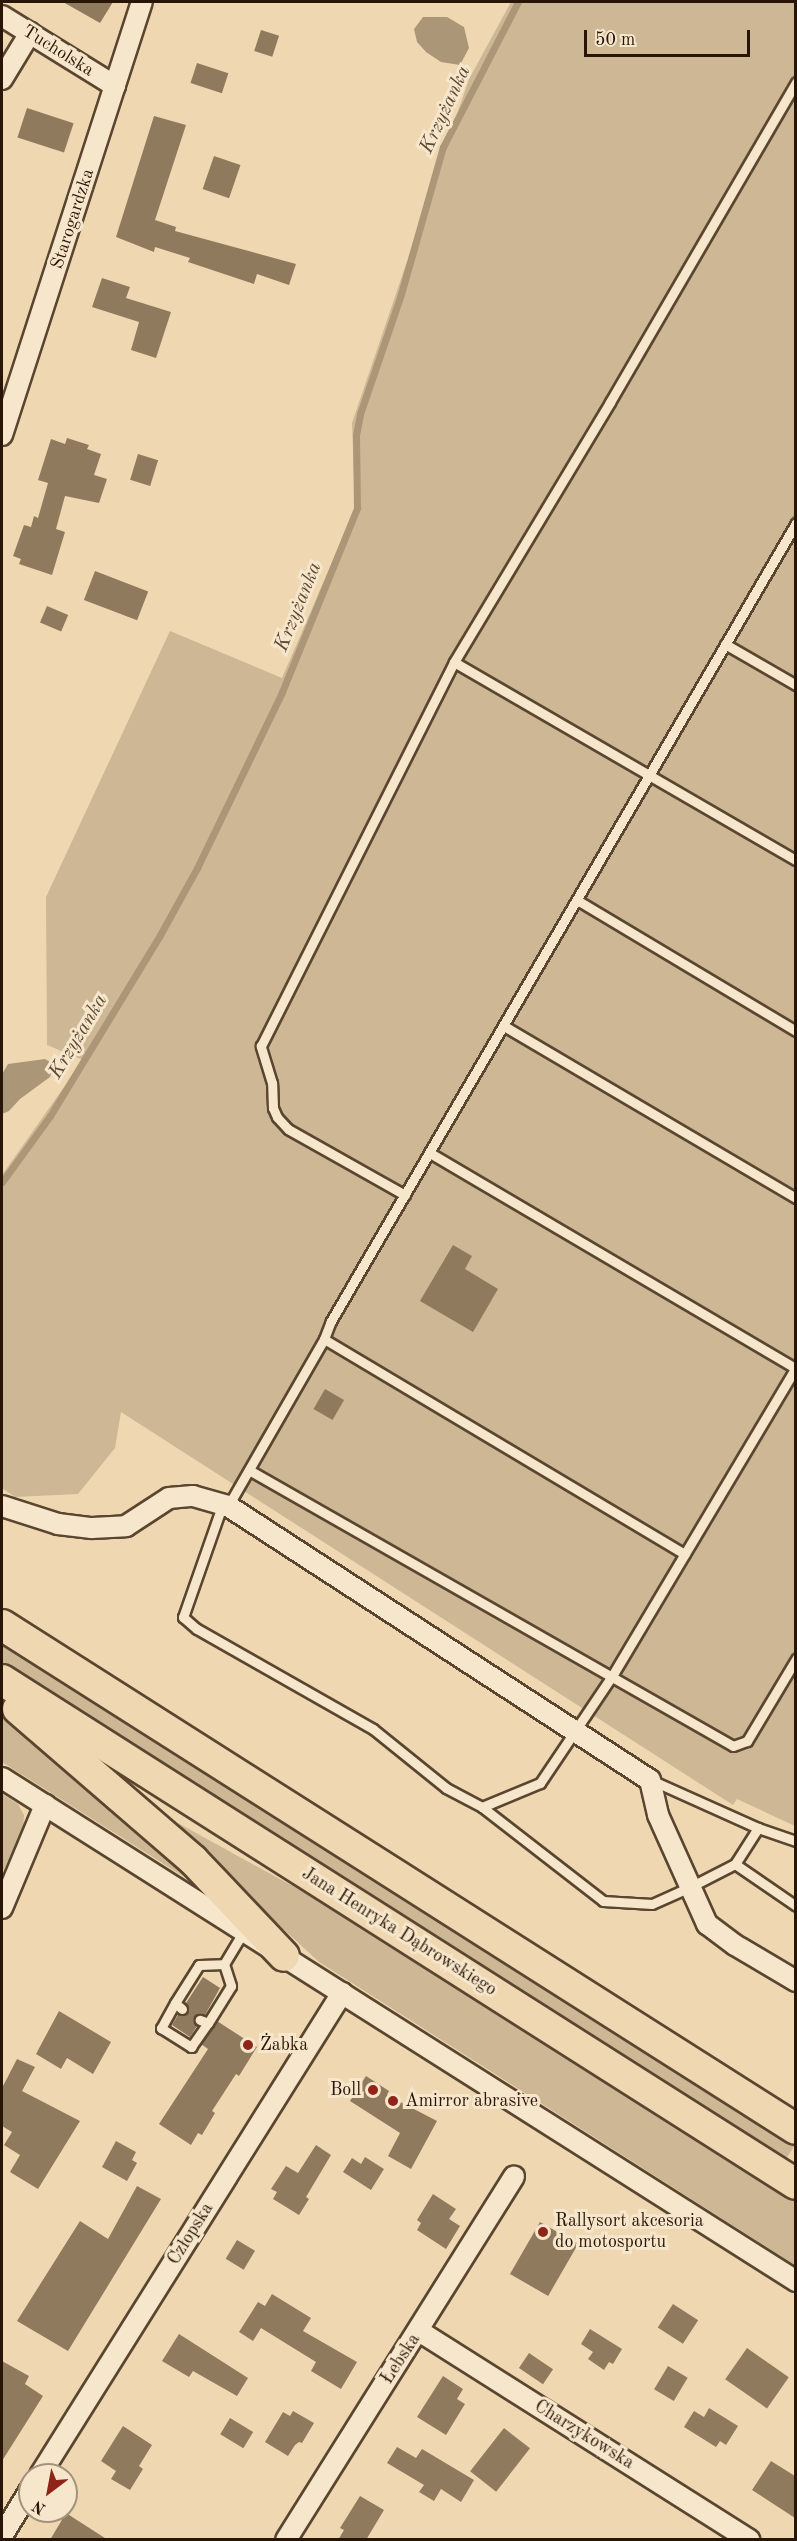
<!DOCTYPE html>
<html>
<head>
<meta charset="utf-8">
<style>
	body { margin:0 }
	#map { position:relative; width:797px; height:2541px; overflow:hidden; background:#efd8b1; font-family:"Old Standard TT",serif }
	div>[style] { position:absolute }
	[style*='--x'] { left:calc(var(--x)*1px); top:calc(var(--y)*1px); width:calc(var(--w)*1px); rotate:calc(var(--a)*1deg) }
	.green>* { inset:0; background:#cdb794; transform-origin:0 0 }
	.water>* { inset:0; background:#ab9677 }
	.stream>* { height:7px; margin:-3.5px; padding:0 3.5px; transform-origin:3.5px; border-radius:3.5px; background:#ab9677 }
	.building>* { inset:0; background:#8f7a5e; transform-origin:0 0 }
	.roads { filter:drop-shadow(2px 0 #5a4630) drop-shadow(-2px 0 #5a4630) drop-shadow(0 2px #5a4630) drop-shadow(0 -2px #5a4630) }
	.lane>* { height:9px; margin:-4.5px; padding:0 4.5px; transform-origin:4.5px; border-radius:4.5px; background:#f5e6cc }
	.street>* { height:20px; margin:-10px; padding:0 10px; transform-origin:10px; border-radius:10px; background:#f5e6cc }
	.primary>* { height:30px; margin:-15px; padding:0 15px; transform-origin:15px; border-radius:15px; background:#efd8b1 }
	.dots>* { width:16px; height:16px; translate:-50% -50%; box-sizing:border-box; border:3px solid #f5e6cc; border-radius:50% }
	span { translate:-50% -50%; white-space:nowrap; text-align:center; line-height:1.15; -webkit-text-stroke:6px #f5e6cc; paint-order:stroke }
	.street-label { font-size:18px; color:#281505 }
	.poi-label { font-size:18px; color:#281505 }
	.left { translate:0 -50%; text-align:left }
	.right { translate:-100% -50%; text-align:right }
	.water-label { font-size:20px; color:#5c4933; font-style:italic }
	.frame { position:absolute; inset:0; border:3px solid #281505; pointer-events:none }
	.north { position:absolute; left:18px; top:2463px; width:60px; height:60px; box-sizing:border-box; background:#f5e6cc; border:2px solid #a3927c; border-radius:50%; rotate:212deg; font-size:16px; font-weight:700; line-height:24px; text-align:center; color:#281505 }
	.north::after { content:''; display:block; margin:auto; width:21px; height:27px; background:#8f2418; clip-path:polygon(50% 0,100% 100%,50% 72%,0 100%) }
	.scale { position:absolute; left:584px; top:30px; width:166px; height:27px; box-sizing:border-box; border:3px solid #281505; border-top:0; padding-left:8px; font-size:18px; line-height:21px; white-space:nowrap; color:#281505; -webkit-text-stroke:4px #f5e6cc; paint-order:stroke }
</style>
</head>
<body>
<div id="map">
	<div class="green">
		<i style="clip-path:polygon(511px 2px,795px 2px,795px 1826px,737px 1799px,733px 1805px,121px 1412px,115px 1448px,78px 1494px,15px 1497px,2px 1488px,2px 1175px,83px 1060px,47px 1045px,46px 897px,170px 631px,282px 678px,355px 509px,352px 423px,469px 79px)"></i>
		<i style="left:2px;top:1640px;width:940px;height:24px;rotate:32deg"></i>
		<i style="clip-path:polygon(2px 1711px,24px 1728px,213px 1895px,2px 1762px)"></i>
		<i style="clip-path:polygon(2px 1794px,18px 1804px,24px 1815px,23px 1831px,2px 1873px)"></i>
		<i style="clip-path:polygon(178px 1823px,347px 1916px,795px 2200px,795px 2265px,319px 1962px,209px 1860px,176px 1826px)"></i>
	</div>
	<div class="water">
		<i style="clip-path:polygon(423px 17px,447px 17px,464px 27px,469px 48px,460px 65px,441px 62px,426px 52px,417px 42px,414px 29px)"></i>
		<i style="clip-path:polygon(45px 1059px,52px 1063px,53px 1068px,50px 1077px,20px 1099px,9px 1111px,2px 1114px,2px 1074px,8px 1064px)"></i>
	</div>
	<div class="stream">
		<i style="--x:2;--y:1182;--w:82;--a:-54"></i>
		<i style="--x:50;--y:1116;--w:212;--a:-58.7"></i>
		<i style="--x:160;--y:935;--w:77;--a:-61.1"></i>
		<i style="--x:197;--y:868;--w:195;--a:-64.2"></i>
		<i style="--x:282;--y:692;--w:199;--a:-67.8"></i>
		<i style="--x:357;--y:508;--w:73;--a:-90.8"></i>
		<i style="--x:356;--y:435;--w:21;--a:-79"></i>
		<i style="--x:360;--y:414;--w:127;--a:-71.1"></i>
		<i style="--x:401;--y:294;--w:153;--a:-74.1"></i>
		<i style="--x:443;--y:147;--w:163;--a:-62.7"></i>
	</div>
	<div class="building">
		<i style="clip-path:polygon(63px 2px,113px 2px,100px 23px)"></i>
		<i style="left:261px;top:30px;width:19px;height:22px;rotate:18deg"></i>
		<i style="left:197px;top:63px;width:33px;height:21px;rotate:18deg"></i>
		<i style="left:27px;top:108px;width:49px;height:31px;rotate:18deg"></i>
		<i style="clip-path:polygon(154px 116px,186px 125px,155px 220px,176px 227px,175px 231px,296px 264px,289px 285px,257px 274px,254px 284px,188px 262px,190px 258px,155px 247px,154px 252px,116px 237px)"></i>
		<i style="left:214px;top:156px;width:28px;height:35px;rotate:19deg"></i>
		<i style="clip-path:polygon(102px 278px,130px 287px,126px 298px,171px 312px,156px 358px,131px 350px,139px 322px,92px 307px)"></i>
		<i style="clip-path:polygon(67px 438px,89px 445px,87px 449px,101px 454px,94px 475px,107px 479px,99px 503px,65px 496px,56px 529px,65px 532px,52px 575px,19px 564px,21px 559px,13px 556px,24px 525px,31px 527px,34px 516px,38px 518px,48px 483px,38px 480px,51px 439px,65px 444px)"></i>
		<i style="left:138px;top:454px;width:21px;height:27px;rotate:17deg"></i>
		<i style="left:95px;top:571px;width:57px;height:31px;rotate:21deg"></i>
		<i style="left:47px;top:606px;width:23px;height:18px;rotate:23deg"></i>
		<i style="clip-path:polygon(453px 1245px,472px 1256px,465px 1269px,498px 1289px,473px 1332px,420px 1301px)"></i>
		<i style="left:325px;top:1389px;width:22px;height:23px;rotate:30deg"></i>
		<i style="clip-path:polygon(203px 1977px,220px 1988px,205px 2015px,198px 2014px,194px 2017px,197px 2026px,190px 2037px,172px 2025px,178px 2015px,187px 2013px,186px 2003px)"></i>
		<i style="clip-path:polygon(59px 2011px,111px 2042px,93px 2074px,67px 2058px,61px 2069px,36px 2054px)"></i>
		<i style="clip-path:polygon(217px 2021px,257px 2047px,239px 2076px,236px 2074px,212px 2111px,215px 2113px,202px 2135px,198px 2133px,191px 2145px,159px 2124px,208px 2049px,201px 2044px)"></i>
		<i style="clip-path:polygon(17px 2059px,35px 2067px,22px 2091px,80px 2121px,38px 2189px,10px 2172px,20px 2155px,4px 2145px,12px 2132px,2px 2126px,2px 2088px)"></i>
		<i style="clip-path:polygon(366px 2076px,389px 2091px,387px 2095px,437px 2121px,411px 2169px,388px 2156px,400px 2133px,350px 2101px)"></i>
		<i style="clip-path:polygon(116px 2141px,136px 2152px,132px 2160px,137px 2163px,127px 2181px,102px 2167px)"></i>
		<i style="clip-path:polygon(316px 2145px,331px 2155px,306px 2197px,309px 2199px,299px 2215px,273px 2199px,277px 2192px,271px 2189px,286px 2166px,298px 2173px)"></i>
		<i style="clip-path:polygon(365px 2157px,384px 2169px,371px 2190px,343px 2172px,352px 2158px,361px 2164px)"></i>
		<i style="clip-path:polygon(137px 2186px,161px 2199px,68px 2351px,17px 2321px,80px 2221px,108px 2239px)"></i>
		<i style="clip-path:polygon(433px 2194px,456px 2209px,449px 2219px,460px 2226px,446px 2249px,417px 2230px,421px 2223px,417px 2220px)"></i>
		<i style="left:540px;top:2222px;width:44px;height:60px;rotate:30deg"></i>
		<i style="left:237px;top:2240px;width:21px;height:22px;rotate:31deg"></i>
		<i style="clip-path:polygon(272px 2294px,311px 2318px,303px 2331px,357px 2362px,341px 2389px,311px 2371px,316px 2362px,261px 2328px,253px 2341px,239px 2332px,258px 2302px,265px 2306px)"></i>
		<i style="left:673px;top:2304px;width:30px;height:28px;rotate:33deg"></i>
		<i style="clip-path:polygon(590px 2329px,622px 2349px,613px 2364px,609px 2362px,604px 2370px,588px 2359px,593px 2352px,581px 2344px)"></i>
		<i style="clip-path:polygon(179px 2334px,248px 2378px,237px 2396px,193px 2371px,189px 2377px,162px 2361px)"></i>
		<i style="left:747px;top:2348px;width:51px;height:38px;rotate:35deg"></i>
		<i style="left:529px;top:2353px;width:29px;height:18px;rotate:34deg"></i>
		<i style="clip-path:polygon(2px 2361px,29px 2376px,25px 2384px,43px 2396px,2px 2461px)"></i>
		<i style="left:668px;top:2366px;width:23px;height:27px;rotate:31deg"></i>
		<i style="clip-path:polygon(443px 2376px,463px 2389px,457px 2399px,465px 2404px,446px 2435px,417px 2417px)"></i>
		<i style="clip-path:polygon(709px 2408px,738px 2426px,726px 2445px,720px 2441px,716px 2447px,684px 2427px,694px 2411px,704px 2417px)"></i>
		<i style="clip-path:polygon(293px 2411px,314px 2423px,302px 2443px,299px 2442px,295px 2445px,288px 2456px,265px 2442px,283px 2412px,290px 2416px)"></i>
		<i style="left:230px;top:2418px;width:27px;height:19px;rotate:31deg"></i>
		<i style="clip-path:polygon(123px 2426px,152px 2445px,139px 2466px,143px 2469px,130px 2490px,111px 2479px,116px 2471px,101px 2461px)"></i>
		<i style="left:504px;top:2428px;width:33px;height:55px;rotate:38deg"></i>
		<i style="clip-path:polygon(397px 2447px,416px 2458px,422px 2449px,474px 2480px,461px 2502px,441px 2489px,434px 2501px,419px 2492px,424px 2485px,387px 2463px)"></i>
		<i style="clip-path:polygon(771px 2461px,795px 2476px,795px 2518px,752px 2490px)"></i>
		<i style="clip-path:polygon(360px 2496px,384px 2510px,366px 2540px,338px 2540px,344px 2530px,340px 2528px)"></i>
		<i style="clip-path:polygon(66px 2513px,108px 2540px,50px 2540px)"></i>
	</div>
	<div class="roads">
		<div class="lane">
			<i style="--x:725;--y:644;--w:82;--a:30"></i>
			<i style="--x:454;--y:662;--w:395;--a:30.1"></i>
			<i style="--x:577;--y:900;--w:255;--a:30.9"></i>
			<i style="--x:504;--y:1026;--w:339;--a:30.5"></i>
			<i style="--x:430;--y:1153;--w:425;--a:30.5"></i>
			<i style="--x:405;--y:1195;--w:134;--a:-150.6"></i>
			<i style="--x:288;--y:1129;--w:16;--a:-133"></i>
			<i style="--x:277;--y:1117;--w:10;--a:-114"></i>
			<i style="--x:273;--y:1108;--w:25;--a:-92"></i>
			<i style="--x:272;--y:1083;--w:39;--a:-107"></i>
			<i style="--x:261;--y:1046;--w:430;--a:-63.3"></i>
			<i style="--x:454;--y:662;--w:303;--a:-59"></i>
			<i style="--x:610;--y:402;--w:370;--a:-59.8"></i>
			<i style="--x:324;--y:1339;--w:420;--a:30.8"></i>
			<i style="--x:249;--y:1470;--w:557;--a:29.69"></i>
			<i style="--x:733;--y:1746;--w:15;--a:-20"></i>
			<i style="--x:747;--y:1741;--w:96;--a:-59.1"></i>
			<i style="--x:223;--y:1503;--w:121;--a:109.3"></i>
			<i style="--x:183;--y:1617;--w:18;--a:41"></i>
			<i style="--x:197;--y:1629;--w:202;--a:29.6"></i>
			<i style="--x:373;--y:1729;--w:94;--a:38.9"></i>
			<i style="--x:446;--y:1788;--w:41;--a:27.8"></i>
			<i style="--x:482;--y:1807;--w:153;--a:37.8"></i>
			<i style="--x:603;--y:1901;--w:49;--a:3.5"></i>
			<i style="--x:652;--y:1904;--w:42;--a:-24.1"></i>
			<i style="--x:690;--y:1887;--w:51;--a:-27.1"></i>
			<i style="--x:735;--y:1864;--w:43;--a:-57.4"></i>
			<i style="--x:228;--y:1506;--w:193;--a:-60.1"></i>
			<i style="--x:324;--y:1339;--w:19;--a:-69"></i>
			<i style="--x:331;--y:1321;--w:924;--a:-59.77"></i>
			<i style="--x:651;--y:1780;--w:117;--a:24.2"></i>
			<i style="--x:758;--y:1828;--w:40;--a:18.9"></i>
			<i style="--x:482;--y:1807;--w:63;--a:-22.5"></i>
			<i style="--x:540;--y:1783;--w:129;--a:-56.1"></i>
			<i style="--x:612;--y:1676;--w:360;--a:-59.2"></i>
			<i style="--x:735;--y:1864;--w:74;--a:34.5"></i>
			<i style="--x:224;--y:1964;--w:39;--a:-59"></i>
			<i style="--x:175;--y:2003;--w:29;--a:119"></i>
			<i style="--x:161;--y:2028;--w:36;--a:32"></i>
			<i style="--x:191;--y:2047;--w:29;--a:-55"></i>
			<i style="--x:182;--y:2009;--w:9;--a:-139"></i>
			<i style="--x:175;--y:2003;--w:45;--a:-57.7"></i>
			<i style="--x:199;--y:1965;--w:25;--a:-2"></i>
			<i style="--x:224;--y:1964;--w:23;--a:72"></i>
			<i style="--x:231;--y:1986;--w:44;--a:121.9"></i>
			<i style="--x:208;--y:2023;--w:9;--a:-159"></i>
		</div>
		<div class="street">
			<i style="--x:2;--y:16;--w:133;--a:31.8"></i>
			<i style="--x:2;--y:79;--w:54;--a:-58.7"></i>
			<i style="--x:2;--y:435;--w:455;--a:-72.1"></i>
			<i style="--x:2;--y:1506;--w:59;--a:17.8"></i>
			<i style="--x:58;--y:1524;--w:34;--a:7"></i>
			<i style="--x:92;--y:1528;--w:34;--a:-3"></i>
			<i style="--x:126;--y:1526;--w:51;--a:-33.1"></i>
			<i style="--x:169;--y:1498;--w:24;--a:-5"></i>
			<i style="--x:193;--y:1496;--w:36;--a:16"></i>
			<i style="--x:228;--y:1506;--w:503;--a:33"></i>
			<i style="--x:650;--y:1780;--w:36;--a:77"></i>
			<i style="--x:658;--y:1815;--w:120;--a:65.8"></i>
			<i style="--x:707;--y:1924;--w:35;--a:37"></i>
			<i style="--x:735;--y:1945;--w:71;--a:30.5"></i>
			<i style="--x:2;--y:1778;--w:940;--a:32.35"></i>
			<i style="--x:2;--y:1908;--w:112;--a:-67.3"></i>
			<i style="--x:419;--y:2331;--w:391;--a:32.3"></i>
			<i style="--x:40;--y:2475;--w:569;--a:-57.93"></i>
			<i style="--x:2;--y:2536;--w:54;--a:-58.7"></i>
			<i style="--x:286;--y:2540;--w:429;--a:-57.9"></i>
		</div>
		<div class="primary">
			<i style="--x:2;--y:1625;--w:940;--a:32.41"></i>
			<i style="--x:2;--y:1680;--w:940;--a:32.41"></i>
			<i style="--x:18;--y:1709;--w:231;--a:40.8"></i>
			<i style="--x:193;--y:1860;--w:132;--a:46.5"></i>
		</div>
	</div>
	<div class="dots">
		<i style="left:248px;top:2045px;background:#8f2418"></i>
		<i style="left:373px;top:2090px;background:#8f2418"></i>
		<i style="left:393px;top:2101px;background:#8f2418"></i>
		<i style="left:543px;top:2232px;background:#8f2418"></i>
	</div>
	<div class="street-label">
		<span style="left:58px;top:51px;rotate:32deg">Tucholska</span>
		<span style="left:73px;top:219px;rotate:-72deg">Starogardzka</span>
		<span style="left:399px;top:1932px;rotate:32deg">Jana Henryka Dąbrowskiego</span>
		<span style="left:191px;top:2234px;rotate:-58deg">Człopska</span>
		<span style="left:401px;top:2359px;rotate:-57deg">Łebska</span>
		<span style="left:584px;top:2435px;rotate:32deg">Charzykowska</span>
	</div>
	<div class="poi-label">
		<span class="left" style="left:260px;top:2045px">Żabka</span>
		<span class="right" style="left:361px;top:2090px">Boll</span>
		<span class="left" style="left:405px;top:2101px">Amirror abrasive</span>
		<span class="left" style="left:555px;top:2232px">Rallysort akcesoria<br>do motosportu</span>
	</div>
	<div class="water-label">
		<span style="left:446px;top:110px;rotate:-65deg">Krzyżanka</span>
		<span style="left:299px;top:607px;rotate:-68deg">Krzyżanka</span>
		<span style="left:79px;top:1037px;rotate:-59deg">Krzyżanka</span>
	</div>
	<div class="frame"></div>
	<div class="north">N</div>
	<div class="scale">50 m</div>
</div>
</body>
</html>
